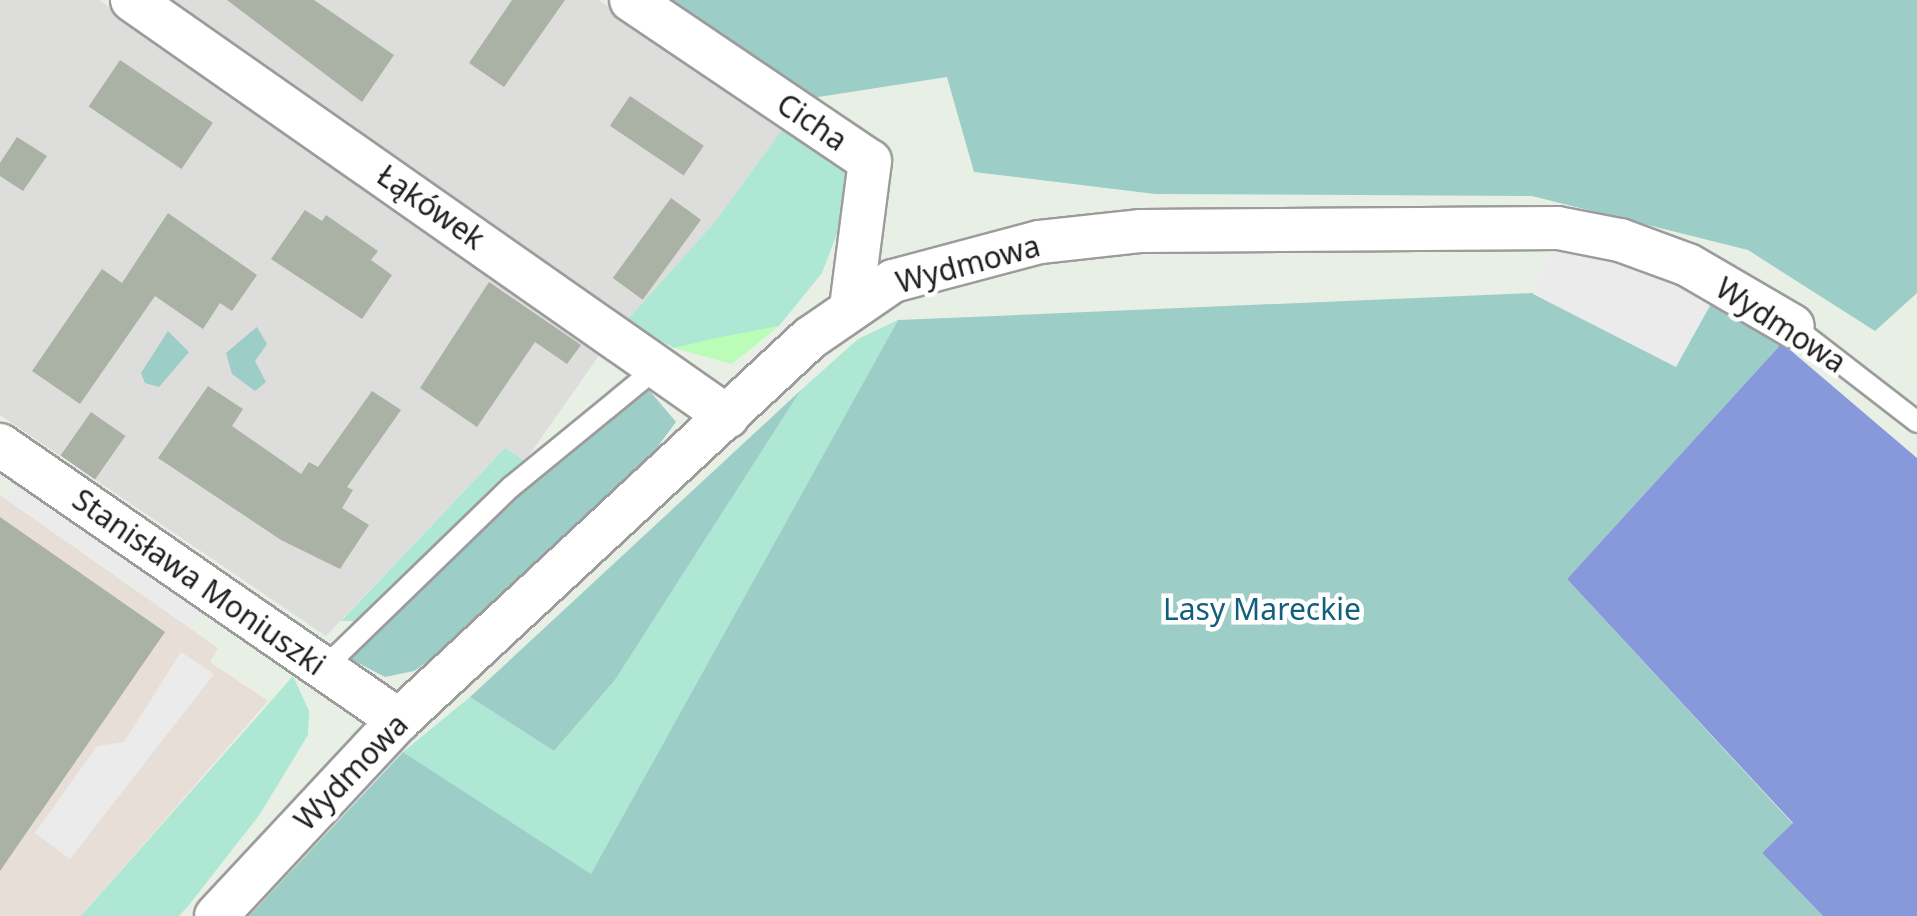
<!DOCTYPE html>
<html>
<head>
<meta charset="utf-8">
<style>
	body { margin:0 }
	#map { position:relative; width:1917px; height:916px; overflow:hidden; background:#e8f0e6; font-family:"Noto Sans",sans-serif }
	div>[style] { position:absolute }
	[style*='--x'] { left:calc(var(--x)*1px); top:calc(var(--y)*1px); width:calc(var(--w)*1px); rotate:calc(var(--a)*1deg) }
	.residential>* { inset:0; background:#dddddc }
	.industrial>* { inset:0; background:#e8ded8 }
	.grass>* { inset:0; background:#afe7d5 }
	.forest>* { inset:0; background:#9dcdc7 }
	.sand>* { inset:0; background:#bafcb8 }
	.pitch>* { inset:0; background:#8899db }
	.parking>* { inset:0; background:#ebebeb; transform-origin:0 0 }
	.building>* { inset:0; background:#aab1a5; transform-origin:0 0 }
	.roads { filter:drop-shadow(2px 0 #9c9c9c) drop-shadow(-2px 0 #9c9c9c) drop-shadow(0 2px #9c9c9c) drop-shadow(0 -2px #9c9c9c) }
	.lane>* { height:20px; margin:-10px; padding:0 10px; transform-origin:10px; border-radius:10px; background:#fff }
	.street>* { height:42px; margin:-21px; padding:0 21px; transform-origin:21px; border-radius:21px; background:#fff }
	span { translate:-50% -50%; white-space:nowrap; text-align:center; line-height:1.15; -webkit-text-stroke:9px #fff; paint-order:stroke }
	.street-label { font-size:30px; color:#1f1f1f }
	.park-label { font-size:30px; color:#115f7a }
</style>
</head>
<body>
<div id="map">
	<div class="residential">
		<i style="clip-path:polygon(0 0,99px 0,605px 347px,525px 461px,505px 448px,326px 636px,0 415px)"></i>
		<i style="clip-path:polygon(153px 0,599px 0,784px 127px,714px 223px,626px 321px)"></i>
	</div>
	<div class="industrial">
		<i style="clip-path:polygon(0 495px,218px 648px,210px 662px,268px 701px,81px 916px,0 916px)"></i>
	</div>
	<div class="grass">
		<i style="clip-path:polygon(784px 127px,842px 161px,853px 192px,822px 273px,779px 326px,674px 348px,626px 321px,714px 223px)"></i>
		<i style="clip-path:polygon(898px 320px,591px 875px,403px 752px,470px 697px,554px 751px,615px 680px,801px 390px,858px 339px)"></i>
		<i style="clip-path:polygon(505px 448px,525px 461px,355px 621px,341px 621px)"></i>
		<i style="clip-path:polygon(293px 676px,309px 711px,308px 735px,260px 814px,189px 905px,179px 916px,81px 916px)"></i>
	</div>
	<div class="forest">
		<i style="clip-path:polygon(658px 0,1917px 0,1917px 293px,1875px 331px,1748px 250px,1532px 196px,1155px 194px,974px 172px,947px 77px,812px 98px)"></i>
		<i style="clip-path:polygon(1533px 293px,1675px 366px,1712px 302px,1782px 343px,1567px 579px,1793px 824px,1762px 853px,1823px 916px,249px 916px,403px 752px,591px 874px,898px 320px)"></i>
		<i style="clip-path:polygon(257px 327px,267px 344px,255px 361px,266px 382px,255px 391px,232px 374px,226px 353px)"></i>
		<i style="clip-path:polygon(168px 331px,189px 352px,159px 387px,145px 383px,141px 373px)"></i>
		<i style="clip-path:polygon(649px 390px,676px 422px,632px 481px,476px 629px,414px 671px,385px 677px,347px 657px,514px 493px)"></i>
		<i style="clip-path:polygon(801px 390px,615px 680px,554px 751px,470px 697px)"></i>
	</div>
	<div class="sand">
		<i style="clip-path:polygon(779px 326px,732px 364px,674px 348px,711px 339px)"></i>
	</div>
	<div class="pitch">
		<i style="clip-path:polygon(1782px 343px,1917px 458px,1917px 916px,1823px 916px,1762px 853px,1793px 823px,1567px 579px)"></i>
	</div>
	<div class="parking">
		<i style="clip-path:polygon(1554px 240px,1612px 253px,1712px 302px,1676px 367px,1533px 294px)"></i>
		<i style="left:18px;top:482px;width:227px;height:20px;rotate:35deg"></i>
		<i style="clip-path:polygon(181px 652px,214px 674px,70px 859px,35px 833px,97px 746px,124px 742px)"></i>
	</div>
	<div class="building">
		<i style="clip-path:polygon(227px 0,314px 0,394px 55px,362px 102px)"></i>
		<i style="clip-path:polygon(512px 0,565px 0,504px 87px,469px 63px)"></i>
		<i style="left:120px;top:60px;width:112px;height:56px;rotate:34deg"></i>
		<i style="left:630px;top:96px;width:89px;height:36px;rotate:34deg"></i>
		<i style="clip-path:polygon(17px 137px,47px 156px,23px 191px,0 176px,0 163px)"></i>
		<i style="left:671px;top:198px;width:37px;height:99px;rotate:36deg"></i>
		<i style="clip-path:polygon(305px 210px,322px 221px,326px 215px,378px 251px,371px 260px,392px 275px,362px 319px,271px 259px)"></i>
		<i style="clip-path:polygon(168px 213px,257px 275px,232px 311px,220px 303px,203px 329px,155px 296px,80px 404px,32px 371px,102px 269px,122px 283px)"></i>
		<i style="clip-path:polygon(489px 282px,581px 345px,567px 364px,535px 342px,477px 427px,420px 388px)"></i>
		<i style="clip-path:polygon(208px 386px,243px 409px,232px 426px,301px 474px,309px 462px,318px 467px,372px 391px,401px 410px,347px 487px,353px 490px,342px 508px,369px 525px,340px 569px,281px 540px,158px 458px)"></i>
		<i style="left:91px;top:412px;width:42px;height:53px;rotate:35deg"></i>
		<i style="clip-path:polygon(0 517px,165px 632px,0 871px)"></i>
	</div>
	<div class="roads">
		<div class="lane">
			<i style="--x:1793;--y:326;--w:157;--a:37.7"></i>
			<i style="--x:324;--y:668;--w:260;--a:-44.1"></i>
			<i style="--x:511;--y:487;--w:191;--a:-39.3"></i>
		</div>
		<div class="street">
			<i style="--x:132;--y:0;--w:727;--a:34.98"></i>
			<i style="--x:631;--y:0;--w:288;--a:34"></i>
			<i style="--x:870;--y:161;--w:148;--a:97.4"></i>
			<i style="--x:0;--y:445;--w:485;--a:34.6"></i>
			<i style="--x:216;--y:916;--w:268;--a:-47"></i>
			<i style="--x:399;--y:720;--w:561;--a:-42.91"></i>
			<i style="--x:810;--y:338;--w:101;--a:-34.5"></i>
			<i style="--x:893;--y:281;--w:152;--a:-14.9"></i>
			<i style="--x:1040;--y:242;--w:102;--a:-6.2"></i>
			<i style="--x:1141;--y:231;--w:417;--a:-0.4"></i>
			<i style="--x:1558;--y:228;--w:63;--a:11"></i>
			<i style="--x:1620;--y:240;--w:72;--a:20.2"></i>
			<i style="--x:1688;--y:265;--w:121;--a:30.2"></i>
		</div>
	</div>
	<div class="street-label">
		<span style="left:812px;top:122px;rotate:34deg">Cicha</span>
		<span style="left:431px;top:207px;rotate:35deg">Łąkówek</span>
		<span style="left:968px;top:264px;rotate:-15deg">Wydmowa</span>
		<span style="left:1781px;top:325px;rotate:33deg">Wydmowa</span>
		<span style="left:199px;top:582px;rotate:35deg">Stanisława Moniuszki</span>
		<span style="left:351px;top:772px;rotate:-46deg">Wydmowa</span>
	</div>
	<div class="park-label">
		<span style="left:1262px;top:609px">Lasy Mareckie</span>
	</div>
</div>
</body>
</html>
